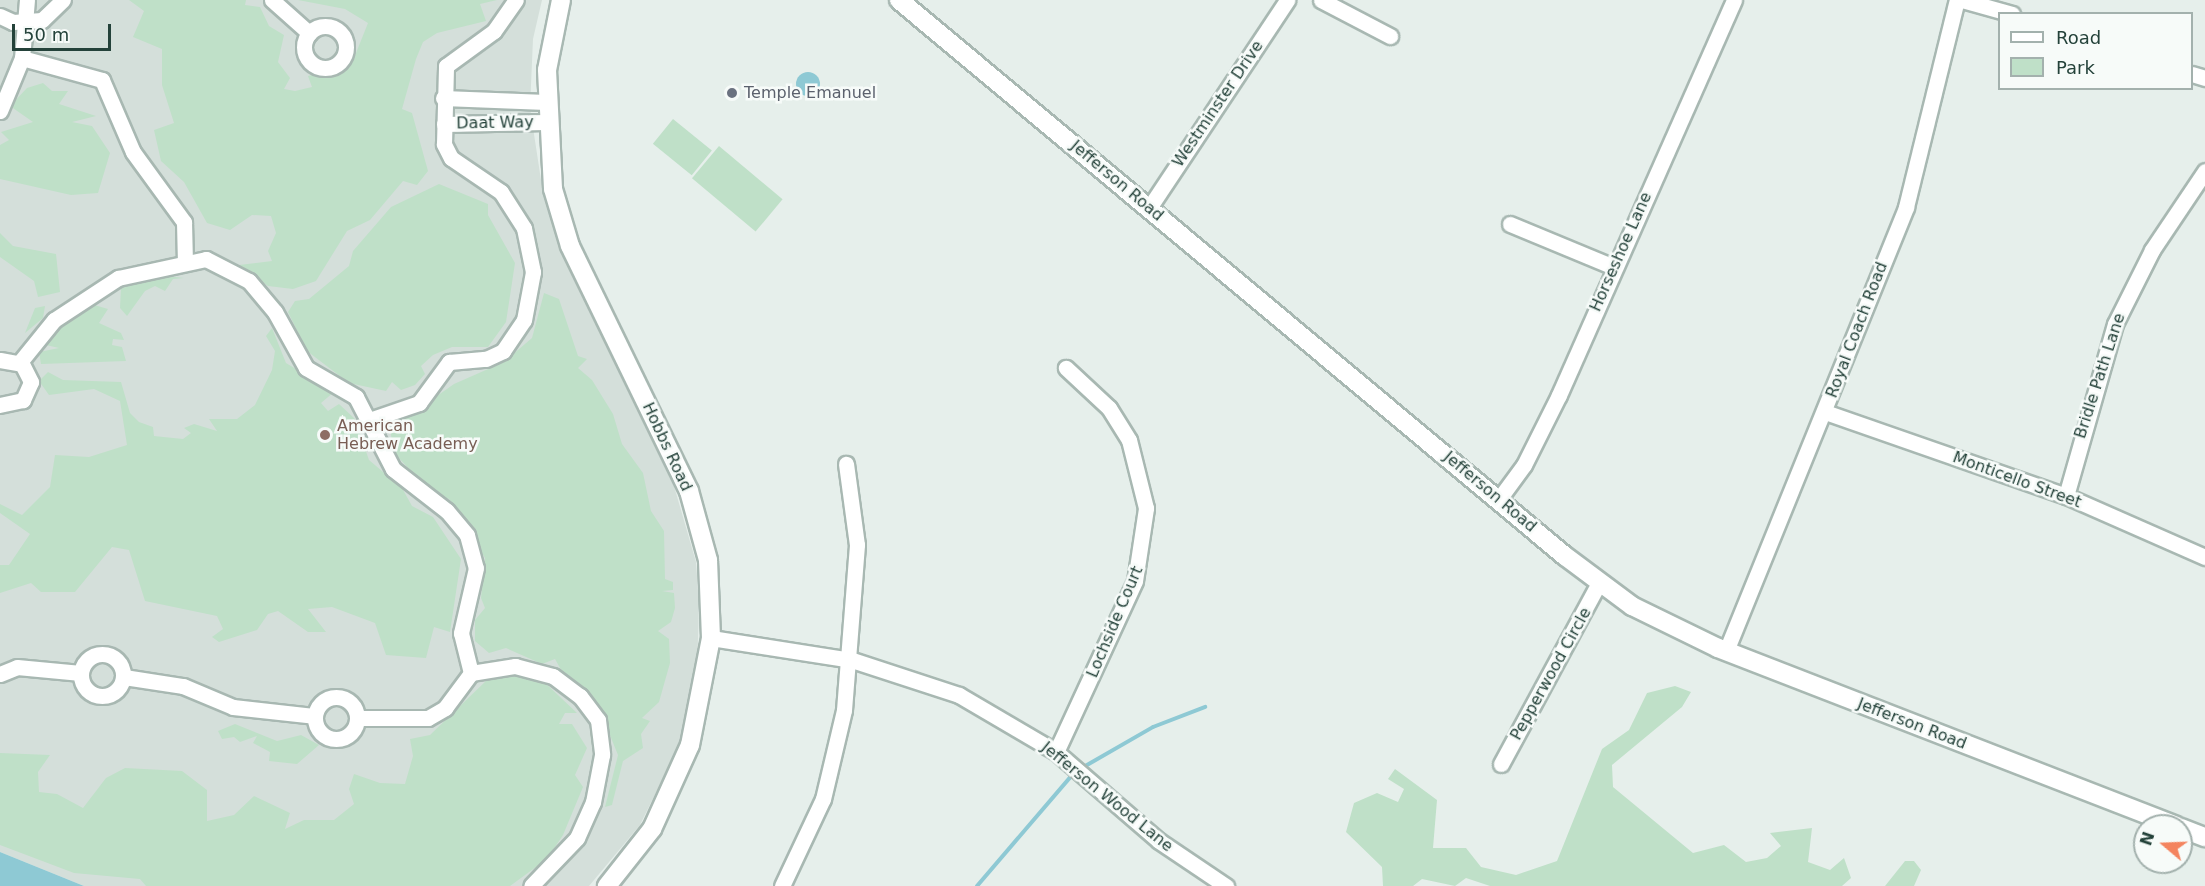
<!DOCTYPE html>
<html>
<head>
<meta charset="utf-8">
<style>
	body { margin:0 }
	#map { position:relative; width:2205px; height:886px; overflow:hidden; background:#e6efeb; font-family:"DejaVu Sans",sans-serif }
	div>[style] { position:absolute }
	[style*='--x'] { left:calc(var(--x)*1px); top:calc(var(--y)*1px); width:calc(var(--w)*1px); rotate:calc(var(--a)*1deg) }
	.built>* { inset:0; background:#d4dfda }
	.green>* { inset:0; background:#bfe0c8; transform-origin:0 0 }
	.water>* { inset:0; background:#8ec9d4 }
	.round { border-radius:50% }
	.stream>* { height:4px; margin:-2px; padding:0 2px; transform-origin:2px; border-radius:2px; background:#8ec9d4 }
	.roads { filter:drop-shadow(2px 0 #a8b8b2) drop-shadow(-2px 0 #a8b8b2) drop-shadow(0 2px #a8b8b2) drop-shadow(0 -2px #a8b8b2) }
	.minor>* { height:15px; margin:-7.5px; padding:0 7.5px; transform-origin:7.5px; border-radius:7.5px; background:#fff }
	.minor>.ring { margin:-7.5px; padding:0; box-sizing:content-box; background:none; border:15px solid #fff; border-radius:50% }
	.tertiary>* { height:18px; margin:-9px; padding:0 9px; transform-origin:9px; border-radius:9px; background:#fff }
	.dots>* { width:16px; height:16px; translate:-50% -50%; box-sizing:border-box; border:3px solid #f7fbf9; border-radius:50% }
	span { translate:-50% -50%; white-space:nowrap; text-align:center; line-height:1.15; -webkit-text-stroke:5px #f7fbf9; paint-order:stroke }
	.worship-label { font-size:16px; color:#5b616d }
	.left { translate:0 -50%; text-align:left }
	.street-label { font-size:16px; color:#24423a }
	.education-label { font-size:16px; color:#785e54 }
	.legend { position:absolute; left:1998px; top:12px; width:195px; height:78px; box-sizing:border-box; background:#f7fbf9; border:2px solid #a3b1ad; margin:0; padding:8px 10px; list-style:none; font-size:18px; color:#24423a }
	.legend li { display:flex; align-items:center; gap:12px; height:30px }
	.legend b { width:30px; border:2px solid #a3b1ad }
	.north { position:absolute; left:2133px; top:814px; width:60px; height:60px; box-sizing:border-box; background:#f7fbf9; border:2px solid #a3b1ad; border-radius:50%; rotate:289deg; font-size:16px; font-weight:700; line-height:24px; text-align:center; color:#24423a }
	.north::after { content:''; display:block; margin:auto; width:21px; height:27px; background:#f4845f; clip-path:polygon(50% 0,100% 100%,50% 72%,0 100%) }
	.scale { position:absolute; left:12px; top:24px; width:99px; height:27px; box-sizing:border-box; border:3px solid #24423a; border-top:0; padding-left:8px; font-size:18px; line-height:21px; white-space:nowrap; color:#24423a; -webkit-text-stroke:4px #f7fbf9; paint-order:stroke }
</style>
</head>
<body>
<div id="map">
	<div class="built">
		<i style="clip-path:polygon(0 0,542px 0,533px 39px,530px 108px,543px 193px,560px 250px,674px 486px,696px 562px,699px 604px,697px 672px,680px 743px,640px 825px,589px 886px,84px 886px,0 852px)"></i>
	</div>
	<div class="green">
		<i style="clip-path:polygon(129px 0,246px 0,245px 5px,260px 7px,269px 26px,284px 35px,278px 62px,290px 78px,284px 89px,295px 91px,312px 87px,308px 76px,352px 63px,368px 23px,345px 9px,298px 0,497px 0,480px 4px,486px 21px,437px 33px,423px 42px,416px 59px,402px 109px,412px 113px,428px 171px,417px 185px,403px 181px,370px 220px,347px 231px,316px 281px,293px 289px,268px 286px,239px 265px,272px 261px,268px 251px,276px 233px,271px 216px,252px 215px,230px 230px,207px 223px,184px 182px,161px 161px,154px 130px,174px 123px,162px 85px,162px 49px,133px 37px,144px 11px)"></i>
		<i style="clip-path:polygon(43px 83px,52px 91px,68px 91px,59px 104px,96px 116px,72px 122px,92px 126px,110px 153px,98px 193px,71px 195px,0 179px,0 145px,9px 140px,1px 132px,33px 122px,10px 106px,27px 88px)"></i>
		<i style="left:673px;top:119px;width:50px;height:32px;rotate:39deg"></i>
		<i style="left:719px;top:146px;width:83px;height:42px;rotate:40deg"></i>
		<i style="clip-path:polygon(439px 184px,488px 204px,488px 215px,515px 263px,506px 322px,488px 347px,452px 347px,433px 355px,421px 366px,425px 374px,415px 385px,401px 390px,392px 382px,386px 391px,349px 383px,307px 351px,288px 312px,295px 301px,309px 299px,349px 266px,353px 251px,391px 207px)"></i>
		<i style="clip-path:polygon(0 233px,13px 246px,56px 254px,60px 292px,38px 297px,34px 281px,0 257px)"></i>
		<i style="clip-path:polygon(158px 275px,184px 278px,173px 279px,165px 291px,155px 286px,145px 291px,127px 316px,120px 308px,121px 287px)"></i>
		<i style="clip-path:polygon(544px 293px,559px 299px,578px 356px,587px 359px,578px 368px,592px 380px,613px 414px,622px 444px,643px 473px,651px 511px,664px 531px,665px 579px,673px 582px,673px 590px,662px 591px,674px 593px,675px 608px,671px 622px,658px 631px,669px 639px,670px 663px,659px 702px,642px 718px,650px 721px,641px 734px,643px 748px,623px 761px,612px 805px,605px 807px,618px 755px,598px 706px,564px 675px,555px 659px,542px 664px,506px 648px,489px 653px,475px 641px,475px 620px,485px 608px,481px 598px,485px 558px,449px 499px,433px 494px,394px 453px,390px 429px,454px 384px,504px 362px,532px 338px)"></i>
		<i style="clip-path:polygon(91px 304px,108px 309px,99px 323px,121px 333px,124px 340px,113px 339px,112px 345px,122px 347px,126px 361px,41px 364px,39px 352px,59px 348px,46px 345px,55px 327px)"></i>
		<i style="clip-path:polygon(45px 306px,43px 318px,25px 333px,35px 308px)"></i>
		<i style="clip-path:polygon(272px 328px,286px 363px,334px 392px,321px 403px,328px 411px,339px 404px,355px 419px,369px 460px,402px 488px,412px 506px,433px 517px,461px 559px,450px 632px,434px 627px,426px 658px,386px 655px,375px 623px,332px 607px,308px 609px,326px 632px,308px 632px,278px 611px,268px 614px,257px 630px,219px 642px,212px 637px,223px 629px,217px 616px,145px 601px,129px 550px,112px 547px,75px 592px,41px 592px,31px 583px,0 593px,0 565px,9px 565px,30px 534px,0 513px,0 504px,22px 515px,50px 487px,55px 455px,89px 457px,127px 445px,120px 401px,94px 389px,49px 395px,39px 381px,48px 372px,63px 380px,121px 382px,130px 413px,139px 422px,153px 427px,154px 436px,183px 439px,191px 433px,184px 428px,194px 424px,217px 431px,209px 419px,237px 419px,255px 405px,272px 370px,275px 351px,266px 336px)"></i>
		<i style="clip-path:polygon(520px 676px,541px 679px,577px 713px,565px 713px,559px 724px,572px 724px,587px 748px,575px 775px,583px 787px,563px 835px,547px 859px,510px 886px,146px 886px,140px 879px,74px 873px,0 845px,0 753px,50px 755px,38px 772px,39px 792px,57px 794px,83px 808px,106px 778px,125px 768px,182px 771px,207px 790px,207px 821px,234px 815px,254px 796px,290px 813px,285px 829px,304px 820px,334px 820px,354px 804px,349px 789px,354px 774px,380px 783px,405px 784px,413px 756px,410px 739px,430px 735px,488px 679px)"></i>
		<i style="clip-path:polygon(1675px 686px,1691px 692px,1682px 707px,1612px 765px,1613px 787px,1693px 853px,1724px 845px,1746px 862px,1767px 858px,1781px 846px,1770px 833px,1812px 828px,1808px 862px,1830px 870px,1844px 858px,1851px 878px,1842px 886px,1490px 886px,1466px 878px,1455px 886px,1422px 879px,1413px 886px,1383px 886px,1382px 867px,1346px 832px,1354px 803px,1377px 793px,1398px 802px,1404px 789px,1388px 779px,1395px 769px,1437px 800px,1433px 848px,1466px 848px,1481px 867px,1516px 875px,1557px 861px,1602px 749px,1629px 730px,1647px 693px)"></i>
		<i style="clip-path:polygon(235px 724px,277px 741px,301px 735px,319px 745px,297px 764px,269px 761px,270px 752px,253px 743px,257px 736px,240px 742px,234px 737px,222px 739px,218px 731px)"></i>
		<i style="clip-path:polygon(1905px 861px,1914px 861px,1921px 870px,1914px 886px,1885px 886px)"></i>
	</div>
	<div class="water">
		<i class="round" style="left:796px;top:72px;width:24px;height:24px"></i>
		<i style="clip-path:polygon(0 852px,84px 886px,0 886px)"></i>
	</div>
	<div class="stream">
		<i style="--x:1080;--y:769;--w:84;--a:-29.9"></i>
		<i style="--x:1153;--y:727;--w:56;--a:-21"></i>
		<i style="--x:977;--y:886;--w:149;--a:-49.4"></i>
	</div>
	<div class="roads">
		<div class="minor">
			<i style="--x:272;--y:0;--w:50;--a:41.7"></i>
			<i style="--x:1321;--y:0;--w:78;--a:27.6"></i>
			<i style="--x:1962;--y:0;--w:52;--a:15.6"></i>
			<i style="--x:0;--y:16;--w:14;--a:25"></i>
			<i style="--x:13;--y:22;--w:29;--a:-4"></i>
			<i style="--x:42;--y:20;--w:29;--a:-44"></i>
			<i class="ring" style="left:304px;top:26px;width:27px;height:27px"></i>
			<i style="--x:22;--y:58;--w:83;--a:15.4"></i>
			<i style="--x:102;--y:80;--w:78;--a:66.7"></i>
			<i style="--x:133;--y:152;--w:87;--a:53.9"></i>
			<i style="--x:184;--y:222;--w:40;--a:88.6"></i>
			<i style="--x:2192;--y:74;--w:14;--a:17"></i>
			<i style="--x:443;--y:98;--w:103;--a:2.2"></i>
			<i style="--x:0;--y:111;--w:57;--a:-67.5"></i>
			<i style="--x:22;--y:58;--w:58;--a:-85.1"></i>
			<i style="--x:444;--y:124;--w:102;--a:-1.1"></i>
			<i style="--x:1149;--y:208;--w:250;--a:-56.4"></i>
			<i style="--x:1510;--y:224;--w:113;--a:22.5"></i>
			<i style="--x:0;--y:360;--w:22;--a:10"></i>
			<i style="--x:22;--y:364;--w:20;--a:63"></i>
			<i style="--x:31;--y:382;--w:20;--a:114"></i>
			<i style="--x:23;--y:400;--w:24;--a:168"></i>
			<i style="--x:20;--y:362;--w:54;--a:-51"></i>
			<i style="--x:54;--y:320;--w:77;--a:-33.3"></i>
			<i style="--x:118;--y:278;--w:90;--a:-12.2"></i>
			<i style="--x:206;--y:259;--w:48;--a:27.1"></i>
			<i style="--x:249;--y:281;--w:40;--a:50"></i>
			<i style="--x:275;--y:312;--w:64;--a:61"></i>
			<i style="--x:306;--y:368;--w:58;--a:30.1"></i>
			<i style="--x:356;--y:397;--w:81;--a:62.8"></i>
			<i style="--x:393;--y:469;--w:68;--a:37.9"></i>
			<i style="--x:447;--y:511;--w:31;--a:50"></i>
			<i style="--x:467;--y:535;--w:34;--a:75"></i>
			<i style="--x:476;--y:568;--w:67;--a:103"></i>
			<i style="--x:461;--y:633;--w:41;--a:76"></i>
			<i style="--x:1825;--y:412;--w:255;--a:19.2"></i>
			<i style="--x:2066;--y:496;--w:152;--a:23.7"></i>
			<i style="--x:372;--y:419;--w:50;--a:-18.8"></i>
			<i style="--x:419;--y:403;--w:51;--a:-53.8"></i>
			<i style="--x:449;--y:362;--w:37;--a:-5"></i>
			<i style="--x:486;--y:359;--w:19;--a:-25"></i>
			<i style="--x:503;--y:351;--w:37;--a:-56"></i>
			<i style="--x:524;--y:320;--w:49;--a:-79.4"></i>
			<i style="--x:533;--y:272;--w:45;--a:-101.6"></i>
			<i style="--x:524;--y:228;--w:43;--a:-122.6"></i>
			<i style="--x:501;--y:192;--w:60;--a:-145.8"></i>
			<i style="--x:451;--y:158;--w:16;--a:-117"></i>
			<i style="--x:444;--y:144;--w:78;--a:-88.5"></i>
			<i style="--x:446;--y:66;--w:59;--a:-36.1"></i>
			<i style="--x:494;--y:31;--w:38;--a:-55"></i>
			<i style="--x:2066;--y:496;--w:179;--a:-74.1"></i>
			<i style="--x:2115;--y:324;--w:83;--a:-63.4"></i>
			<i style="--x:2152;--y:250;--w:95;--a:-56.1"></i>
			<i style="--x:1499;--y:499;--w:42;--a:-53.7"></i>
			<i style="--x:1524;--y:465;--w:78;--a:-63.4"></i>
			<i style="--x:1559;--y:395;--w:432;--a:-66.1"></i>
			<i style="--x:711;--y:638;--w:143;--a:8.9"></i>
			<i style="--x:852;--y:660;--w:113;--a:18.1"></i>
			<i style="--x:959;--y:695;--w:113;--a:30.4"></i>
			<i style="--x:1056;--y:752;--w:136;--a:40.8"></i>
			<i style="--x:1159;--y:841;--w:81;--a:33.9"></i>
			<i style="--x:1726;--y:651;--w:479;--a:-67.9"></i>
			<i style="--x:1906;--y:207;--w:213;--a:-76.2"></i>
			<i class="ring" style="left:81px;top:654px;width:27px;height:27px"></i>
			<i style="--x:471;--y:673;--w:45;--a:-9"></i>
			<i style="--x:515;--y:666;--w:39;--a:15"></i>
			<i style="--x:553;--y:676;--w:34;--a:37"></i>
			<i style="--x:580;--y:696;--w:30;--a:53"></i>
			<i style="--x:598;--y:720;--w:35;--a:83"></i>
			<i style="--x:602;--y:755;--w:48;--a:100.8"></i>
			<i style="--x:593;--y:802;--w:39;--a:114"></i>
			<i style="--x:577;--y:838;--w:66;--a:133.8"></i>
			<i style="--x:0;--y:674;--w:18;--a:-22"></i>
			<i style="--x:17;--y:667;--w:64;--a:5.4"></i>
			<i style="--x:124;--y:677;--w:60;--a:8.7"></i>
			<i style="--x:183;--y:686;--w:54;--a:22.8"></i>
			<i style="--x:233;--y:707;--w:81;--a:6.3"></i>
			<i class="ring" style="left:315px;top:697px;width:27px;height:27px"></i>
			<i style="--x:357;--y:718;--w:71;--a:0"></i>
			<i style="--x:428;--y:718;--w:20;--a:-30"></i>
			<i style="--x:445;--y:708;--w:44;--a:-53.4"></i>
			<i style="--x:1056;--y:752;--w:188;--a:-65.2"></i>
			<i style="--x:1135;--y:581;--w:74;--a:-81.4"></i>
			<i style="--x:1146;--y:508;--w:70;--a:-104"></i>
			<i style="--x:1129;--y:440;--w:38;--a:-122"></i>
			<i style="--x:1109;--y:408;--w:59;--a:-137.1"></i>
			<i style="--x:1501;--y:764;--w:206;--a:-61.6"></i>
			<i style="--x:782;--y:886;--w:96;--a:-64.8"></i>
			<i style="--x:823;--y:799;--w:91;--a:-76.7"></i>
			<i style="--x:844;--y:710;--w:166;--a:-85.5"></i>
			<i style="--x:857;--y:545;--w:82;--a:-97.7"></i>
		</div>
		<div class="tertiary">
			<i style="--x:561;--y:0;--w:71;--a:101.3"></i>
			<i style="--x:547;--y:70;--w:119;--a:87.1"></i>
			<i style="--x:553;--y:189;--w:59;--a:73.4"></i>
			<i style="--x:570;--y:246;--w:272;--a:64.1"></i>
			<i style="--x:689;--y:491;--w:72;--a:74.6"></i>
			<i style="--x:708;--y:560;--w:78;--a:87.8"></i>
			<i style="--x:711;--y:638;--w:109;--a:101.1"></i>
			<i style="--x:690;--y:745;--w:92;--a:114.3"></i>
			<i style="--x:652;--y:829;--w:73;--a:128.3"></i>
			<i style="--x:899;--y:0;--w:868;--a:39.86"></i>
			<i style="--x:1565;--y:556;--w:84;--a:36.7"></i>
			<i style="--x:1632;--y:606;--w:96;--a:26"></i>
			<i style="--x:1718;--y:648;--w:491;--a:21.2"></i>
			<i style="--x:2181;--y:828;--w:26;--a:21"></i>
		</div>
	</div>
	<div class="dots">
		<i style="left:732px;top:93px;background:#6b7280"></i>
		<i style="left:325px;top:435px;background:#8d6e63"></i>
	</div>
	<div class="worship-label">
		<span class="left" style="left:744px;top:93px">Temple Emanuel</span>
	</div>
	<div class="street-label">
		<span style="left:1218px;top:104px;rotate:-56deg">Westminster Drive</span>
		<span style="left:495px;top:123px;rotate:-1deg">Daat Way</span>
		<span style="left:1117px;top:181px;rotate:40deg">Jefferson Road</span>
		<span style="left:1621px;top:252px;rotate:-66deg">Horseshoe Lane</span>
		<span style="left:1857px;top:330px;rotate:-69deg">Royal Coach Road</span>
		<span style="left:2100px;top:376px;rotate:-72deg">Bridle Path Lane</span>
		<span style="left:667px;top:447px;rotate:65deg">Hobbs Road</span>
		<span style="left:2017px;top:480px;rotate:20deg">Monticello Street</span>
		<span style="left:1490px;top:492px;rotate:40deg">Jefferson Road</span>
		<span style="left:1115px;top:622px;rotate:-67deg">Lochside Court</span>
		<span style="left:1551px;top:674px;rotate:-61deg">Pepperwood Circle</span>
		<span style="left:1912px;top:724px;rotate:21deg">Jefferson Road</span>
		<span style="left:1107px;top:797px;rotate:39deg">Jefferson Wood Lane</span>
	</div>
	<div class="education-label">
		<span class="left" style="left:337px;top:435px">American<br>Hebrew Academy</span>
	</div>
	<ul class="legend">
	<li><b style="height:8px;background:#fff"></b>Road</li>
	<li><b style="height:16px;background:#bfe0c8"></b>Park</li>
	</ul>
	<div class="north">N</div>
	<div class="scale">50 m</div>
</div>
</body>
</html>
